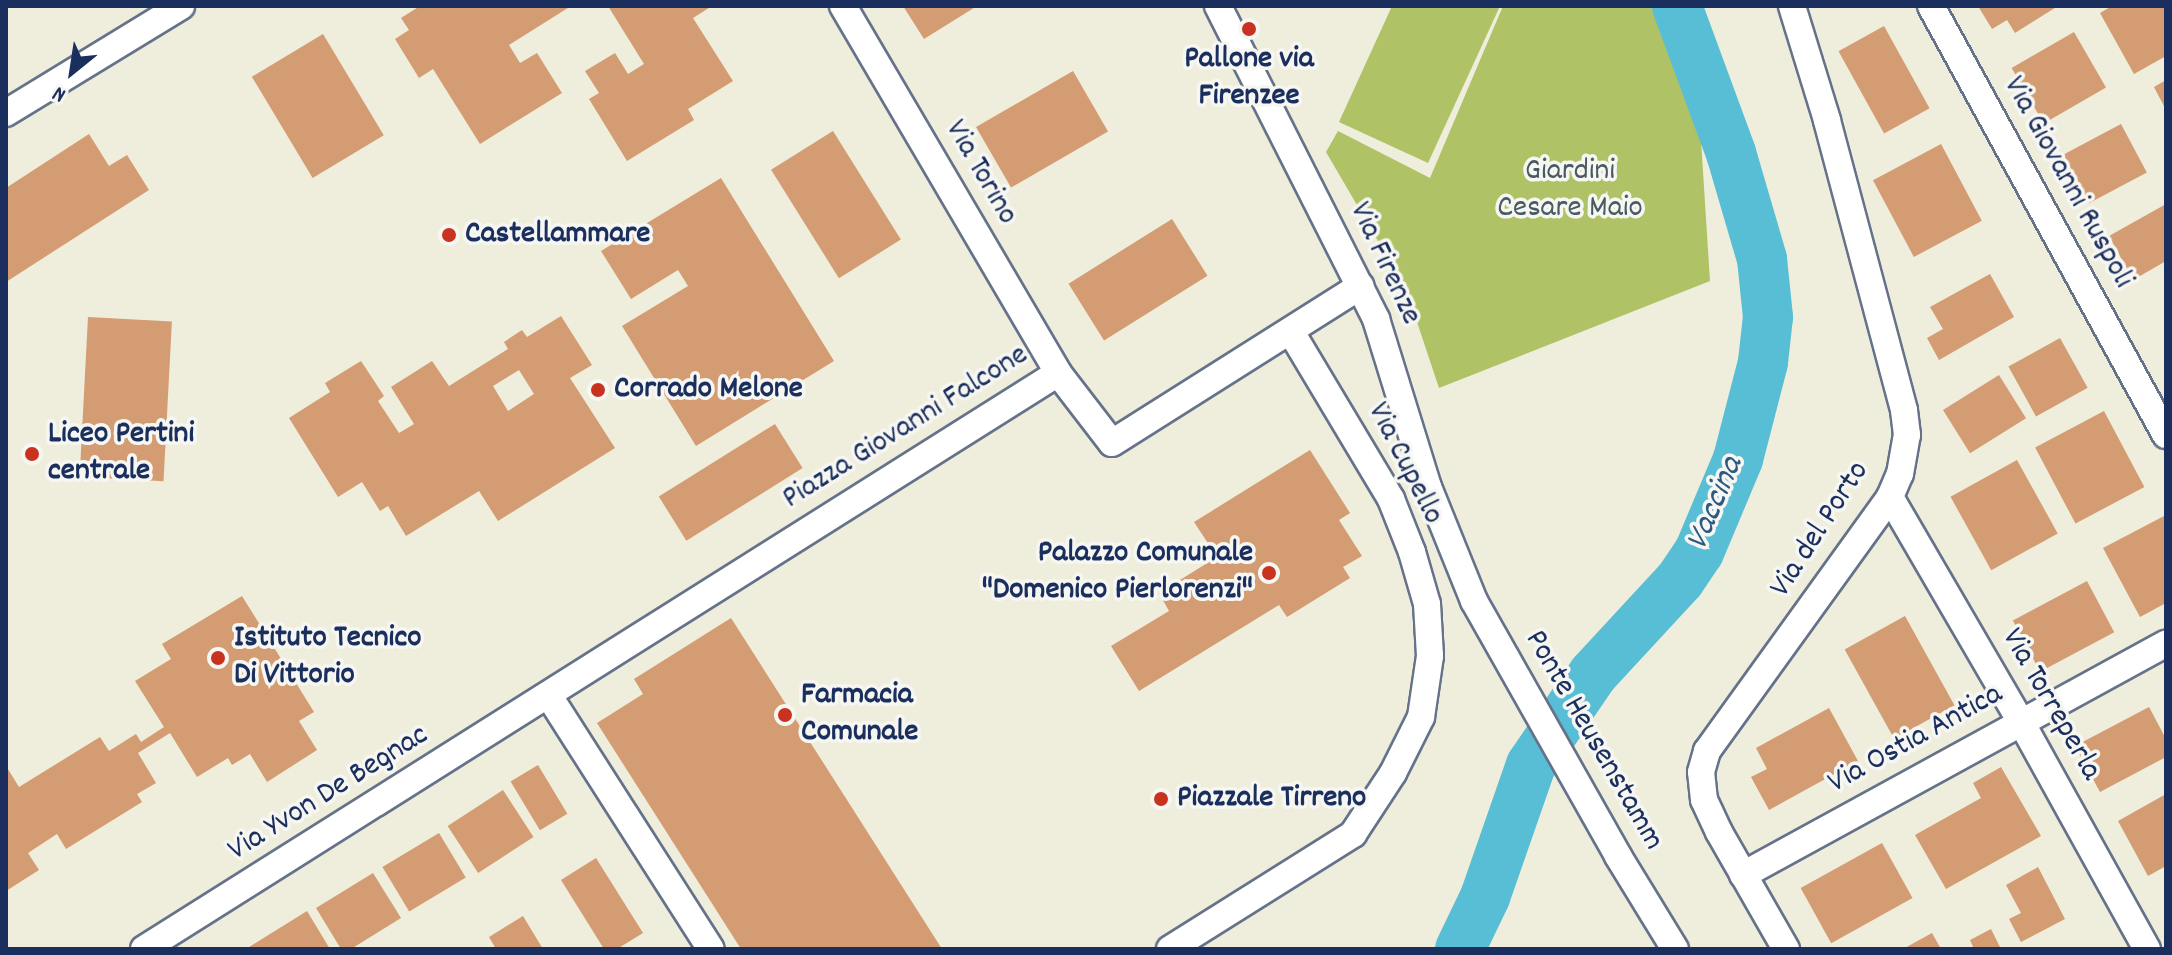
<!DOCTYPE html>
<html>
<head>
<meta charset="utf-8">
<style>
	body { margin:0 }
	#map { position:relative; width:2172px; height:955px; overflow:hidden; background:#efeddb; font-family:Dekko,sans-serif }
	div>[style] { position:absolute }
	[style*='--x'] { left:calc(var(--x)*1px); top:calc(var(--y)*1px); width:calc(var(--w)*1px); rotate:calc(var(--a)*1deg) }
	.green>* { inset:0; background:#afc265 }
	.river>* { height:50px; margin:-25px; padding:0 25px; transform-origin:25px; border-radius:25px; background:#58bed5 }
	.building>* { inset:0; background:#d39c72; transform-origin:0 0 }
	.roads { filter:drop-shadow(2px 0 #65728a) drop-shadow(-2px 0 #65728a) drop-shadow(0 2px #65728a) drop-shadow(0 -2px #65728a) }
	.street>* { height:26px; margin:-13px; padding:0 13px; transform-origin:13px; border-radius:13px; background:#fff }
	.dots>* { width:22px; height:22px; translate:-50% -50%; box-sizing:border-box; border:4px solid #f6f6f2; border-radius:50% }
	span { translate:-50% -50%; white-space:nowrap; text-align:center; line-height:1.15; -webkit-text-stroke:7px #f6f6f2; paint-order:stroke }
	.poi-label { font-size:32px; color:#1b2f5e; font-weight:700 }
	.left { translate:0 -50%; text-align:left }
	.right { translate:-100% -50%; text-align:right }
	.street-label { font-size:32px; color:#1b2f5e }
	.park-label { font-size:32px; color:#475b60 }
	.water-label { font-size:34px; color:#2d5a82; font-style:italic }
	.frame { position:absolute; inset:0; border:8px solid #1b2f5e; pointer-events:none }
	.north { position:absolute; left:32px; top:32px; width:80px; height:80px; -webkit-text-stroke:6px #f6f6f2; paint-order:stroke; rotate:210deg; font-size:22px; font-weight:700; line-height:32px; text-align:center; color:#1b2f5e }
	.north::after { content:''; display:block; margin:auto; width:28px; height:36px; background:#1b2f5e; clip-path:polygon(50% 0,100% 100%,50% 72%,0 100%) }
</style>
</head>
<body>
<div id="map">
	<div class="green">
		<i style="clip-path:polygon(1392px 6px,1500px 6px,1428px 163px,1339px 122px)"></i>
		<i style="clip-path:polygon(1503px 6px,1651px 6px,1701px 140px,1710px 281px,1439px 388px,1406px 289px,1326px 152px,1338px 131px,1430px 178px)"></i>
	</div>
	<div class="river">
		<i style="--x:1460;--y:949;--w:58;--a:-64.3"></i>
		<i style="--x:1485;--y:897;--w:140;--a:-70.8"></i>
		<i style="--x:1531;--y:765;--w:110;--a:-55.7"></i>
		<i style="--x:1593;--y:674;--w:128;--a:-47.2"></i>
		<i style="--x:1680;--y:580;--w:34;--a:-56"></i>
		<i style="--x:1699;--y:552;--w:101;--a:-67.2"></i>
		<i style="--x:1738;--y:459;--w:100;--a:-75.5"></i>
		<i style="--x:1763;--y:362;--w:45;--a:-83.7"></i>
		<i style="--x:1768;--y:317;--w:58;--a:-95.9"></i>
		<i style="--x:1762;--y:259;--w:110;--a:-106.3"></i>
		<i style="--x:1731;--y:153;--w:157;--a:-110.2"></i>
	</div>
	<div class="building">
		<i style="clip-path:polygon(420px 6px,571px 6px,509px 45px,520px 63px,537px 53px,562px 93px,480px 144px,433px 69px,419px 78px,395px 39px,409px 30px,401px 18px)"></i>
		<i style="clip-path:polygon(608px 6px,712px 6px,693px 18px,733px 81px,688px 109px,694px 120px,627px 161px,589px 99px,599px 93px,585px 71px,615px 53px,628px 74px,644px 64px)"></i>
		<i style="clip-path:polygon(903px 6px,977px 6px,924px 39px)"></i>
		<i style="clip-path:polygon(1978px 6px,2058px 6px,2015px 33px,2007px 20px,1992px 29px)"></i>
		<i style="clip-path:polygon(2112px 6px,2166px 6px,2166px 56px,2134px 74px,2100px 13px)"></i>
		<i style="left:1884px;top:26px;width:94px;height:52px;rotate:61deg"></i>
		<i style="left:2074px;top:32px;width:64px;height:72px;rotate:60deg"></i>
		<i style="left:323px;top:34px;width:118px;height:83px;rotate:59deg"></i>
		<i style="left:1073px;top:71px;width:70px;height:112px;rotate:60deg"></i>
		<i style="clip-path:polygon(2166px 80px,2166px 110px,2154px 87px)"></i>
		<i style="left:2121px;top:124px;width:55px;height:65px;rotate:62deg"></i>
		<i style="left:833px;top:131px;width:128px;height:73px;rotate:58deg"></i>
		<i style="clip-path:polygon(89px 134px,109px 166px,127px 155px,149px 190px,6px 282px,6px 188px)"></i>
		<i style="left:1941px;top:144px;width:87px;height:77px;rotate:62deg"></i>
		<i style="clip-path:polygon(721px 178px,834px 361px,696px 446px,622px 326px,688px 286px,678px 270px,631px 299px,601px 251px)"></i>
		<i style="clip-path:polygon(2166px 204px,2166px 261px,2133px 280px,2109px 236px)"></i>
		<i style="left:1172px;top:219px;width:67px;height:122px;rotate:58deg"></i>
		<i style="clip-path:polygon(1990px 274px,2014px 317px,1939px 360px,1927px 338px,1943px 329px,1930px 307px)"></i>
		<i style="clip-path:polygon(evenodd,561px 316px,592px 365px,570px 378px,615px 448px,498px 521px,479px 491px,406px 536px,388px 506px,380px 511px,362px 482px,338px 497px,289px 418px,330px 392px,325px 383px,361px 361px,384px 396px,378px 401px,399px 433px,414px 424px,391px 387px,432px 361px,449px 386px,508px 349px,504px 342px,522px 330px,527px 337px,561px 316px,519px 370px,534px 394px,508px 411px,493px 386px,519px 370px)"></i>
		<i style="left:88px;top:317px;width:84px;height:160px;rotate:3deg"></i>
		<i style="left:2060px;top:338px;width:57px;height:59px;rotate:61deg"></i>
		<i style="left:1999px;top:375px;width:51px;height:66px;rotate:58deg"></i>
		<i style="left:2104px;top:411px;width:86px;height:78px;rotate:62deg"></i>
		<i style="left:775px;top:424px;width:52px;height:137px;rotate:58deg"></i>
		<i style="clip-path:polygon(1310px 450px,1350px 513px,1339px 520px,1362px 556px,1343px 567px,1350px 578px,1287px 617px,1279px 605px,1139px 691px,1111px 646px,1169px 611px,1159px 593px,1217px 557px,1194px 522px)"></i>
		<i style="left:2017px;top:460px;width:84px;height:76px;rotate:61deg"></i>
		<i style="clip-path:polygon(2166px 515px,2166px 603px,2140px 617px,2103px 548px)"></i>
		<i style="left:2087px;top:581px;width:58px;height:84px;rotate:62deg"></i>
		<i style="clip-path:polygon(242px 596px,314px 712px,299px 721px,317px 750px,267px 782px,250px 754px,232px 765px,228px 758px,197px 777px,170px 733px,138px 753px,156px 783px,137px 794px,142px 802px,66px 849px,57px 834px,28px 853px,39px 870px,6px 891px,6px 766px,19px 787px,100px 737px,109px 751px,136px 734px,141px 742px,164px 727px,135px 681px,171px 659px,162px 644px)"></i>
		<i style="left:1905px;top:616px;width:102px;height:69px;rotate:61deg"></i>
		<i style="clip-path:polygon(731px 618px,942px 949px,741px 949px,597px 723px,643px 694px,634px 679px)"></i>
		<i style="clip-path:polygon(2149px 707px,2166px 739px,2166px 757px,2100px 792px,2075px 746px)"></i>
		<i style="clip-path:polygon(1829px 708px,1858px 761px,1769px 810px,1751px 777px,1767px 769px,1756px 748px)"></i>
		<i style="left:538px;top:765px;width:57px;height:32px;rotate:59deg"></i>
		<i style="clip-path:polygon(2001px 767px,2041px 836px,1946px 889px,1915px 835px,1981px 798px,1973px 783px)"></i>
		<i style="left:503px;top:790px;width:56px;height:66px;rotate:57deg"></i>
		<i style="clip-path:polygon(2166px 794px,2166px 866px,2148px 876px,2118px 821px)"></i>
		<i style="left:439px;top:833px;width:52px;height:66px;rotate:59deg"></i>
		<i style="left:1882px;top:843px;width:63px;height:93px;rotate:61deg"></i>
		<i style="clip-path:polygon(596px 858px,643px 933px,617px 949px,604px 949px,561px 880px)"></i>
		<i style="clip-path:polygon(2038px 867px,2065px 919px,2021px 942px,2009px 919px,2021px 913px,2006px 885px)"></i>
		<i style="clip-path:polygon(373px 873px,401px 918px,351px 949px,341px 949px,316px 908px)"></i>
		<i style="clip-path:polygon(307px 911px,330px 949px,250px 949px,249px 947px)"></i>
		<i style="clip-path:polygon(523px 916px,543px 949px,496px 949px,489px 937px)"></i>
		<i style="clip-path:polygon(1991px 929px,2001px 949px,1974px 949px,1970px 940px)"></i>
		<i style="clip-path:polygon(1932px 933px,1941px 949px,1903px 949px)"></i>
	</div>
	<div class="roads">
		<div class="street">
			<i style="--x:843;--y:6;--w:425;--a:59.6"></i>
			<i style="--x:1058;--y:373;--w:88;--a:52.4"></i>
			<i style="--x:1112;--y:443;--w:294;--a:-32.3"></i>
			<i style="--x:1218;--y:6;--w:351;--a:63.2"></i>
			<i style="--x:1376;--y:319;--w:176;--a:72.8"></i>
			<i style="--x:1428;--y:487;--w:123;--a:68"></i>
			<i style="--x:1474;--y:601;--w:293;--a:60.5"></i>
			<i style="--x:1618;--y:856;--w:109;--a:58.5"></i>
			<i style="--x:1931;--y:6;--w:489;--a:61.3"></i>
			<i style="--x:6;--y:113;--w:205;--a:-31.4"></i>
			<i style="--x:1890;--y:497;--w:258;--a:59.8"></i>
			<i style="--x:2020;--y:720;--w:262;--a:61"></i>
			<i style="--x:549;--y:696;--w:300;--a:57.4"></i>
			<i style="--x:1743;--y:875;--w:482;--a:-28.7"></i>
			<i style="--x:144;--y:949;--w:1080;--a:-32.22"></i>
			<i style="--x:1170;--y:949;--w:216;--a:-32.1"></i>
			<i style="--x:1353;--y:834;--w:73;--a:-56.7"></i>
			<i style="--x:1393;--y:773;--w:63;--a:-63.4"></i>
			<i style="--x:1421;--y:717;--w:62;--a:-81.6"></i>
			<i style="--x:1430;--y:656;--w:52;--a:-93.3"></i>
			<i style="--x:1427;--y:604;--w:54;--a:-106.1"></i>
			<i style="--x:1412;--y:552;--w:57;--a:-111.6"></i>
			<i style="--x:1391;--y:499;--w:195;--a:-120.9"></i>
			<i style="--x:1786;--y:949;--w:135;--a:-119.8"></i>
			<i style="--x:1719;--y:832;--w:35;--a:-115"></i>
			<i style="--x:1704;--y:800;--w:28;--a:-96"></i>
			<i style="--x:1701;--y:772;--w:22;--a:-74"></i>
			<i style="--x:1707;--y:751;--w:313;--a:-54.2"></i>
			<i style="--x:1890;--y:497;--w:25;--a:-67"></i>
			<i style="--x:1900;--y:474;--w:40;--a:-80"></i>
			<i style="--x:1907;--y:435;--w:25;--a:-97"></i>
			<i style="--x:1904;--y:410;--w:300;--a:-104.9"></i>
			<i style="--x:1827;--y:120;--w:119;--a:-107.1"></i>
		</div>
	</div>
	<div class="dots">
		<i style="left:1249px;top:29px;background:#c8321e"></i>
		<i style="left:449px;top:235px;background:#c8321e"></i>
		<i style="left:598px;top:390px;background:#c8321e"></i>
		<i style="left:32px;top:454px;background:#c8321e"></i>
		<i style="left:1269px;top:573px;background:#c8321e"></i>
		<i style="left:218px;top:658px;background:#c8321e"></i>
		<i style="left:785px;top:715px;background:#c8321e"></i>
		<i style="left:1161px;top:799px;background:#c8321e"></i>
	</div>
	<div class="poi-label">
		<span style="left:1249px;top:79px">Pallone via<br>Firenzee</span>
		<span class="left" style="left:465px;top:235px">Castellammare</span>
		<span class="left" style="left:614px;top:390px">Corrado Melone</span>
		<span class="left" style="left:48px;top:454px">Liceo Pertini<br>centrale</span>
		<span class="right" style="left:1253px;top:573px">Palazzo Comunale<br>"Domenico Pierlorenzi"</span>
		<span class="left" style="left:234px;top:658px">Istituto Tecnico<br>Di Vittorio</span>
		<span class="left" style="left:801px;top:715px">Farmacia<br>Comunale</span>
		<span class="left" style="left:1177px;top:799px">Piazzale Tirreno</span>
	</div>
	<div class="street-label">
		<span style="left:980px;top:173px;rotate:60deg">Via Torino</span>
		<span style="left:2067px;top:183px;rotate:61deg">Via Giovanni Ruspoli</span>
		<span style="left:1384px;top:264px;rotate:65deg">Via Firenze</span>
		<span style="left:906px;top:428px;rotate:-32deg">Piazza Giovanni Falcone</span>
		<span style="left:1404px;top:464px;rotate:63deg">Via Cupello</span>
		<span style="left:1821px;top:530px;rotate:-57deg">Via del Porto</span>
		<span style="left:2050px;top:705px;rotate:60deg">Via Torreperla</span>
		<span style="left:1916px;top:740px;rotate:-29deg">Via Ostia Antica</span>
		<span style="left:1593px;top:741px;rotate:60deg">Ponte Heusenstamm</span>
		<span style="left:329px;top:794px;rotate:-32deg">Via Yvon De Begnac</span>
	</div>
	<div class="park-label">
		<span style="left:1570px;top:191px">Giardini<br>Cesare Maio</span>
	</div>
	<div class="water-label">
		<span style="left:1716px;top:504px;rotate:-67deg">Vaccina</span>
	</div>
	<div class="frame"></div>
	<div class="north">N</div>
</div>
</body>
</html>
